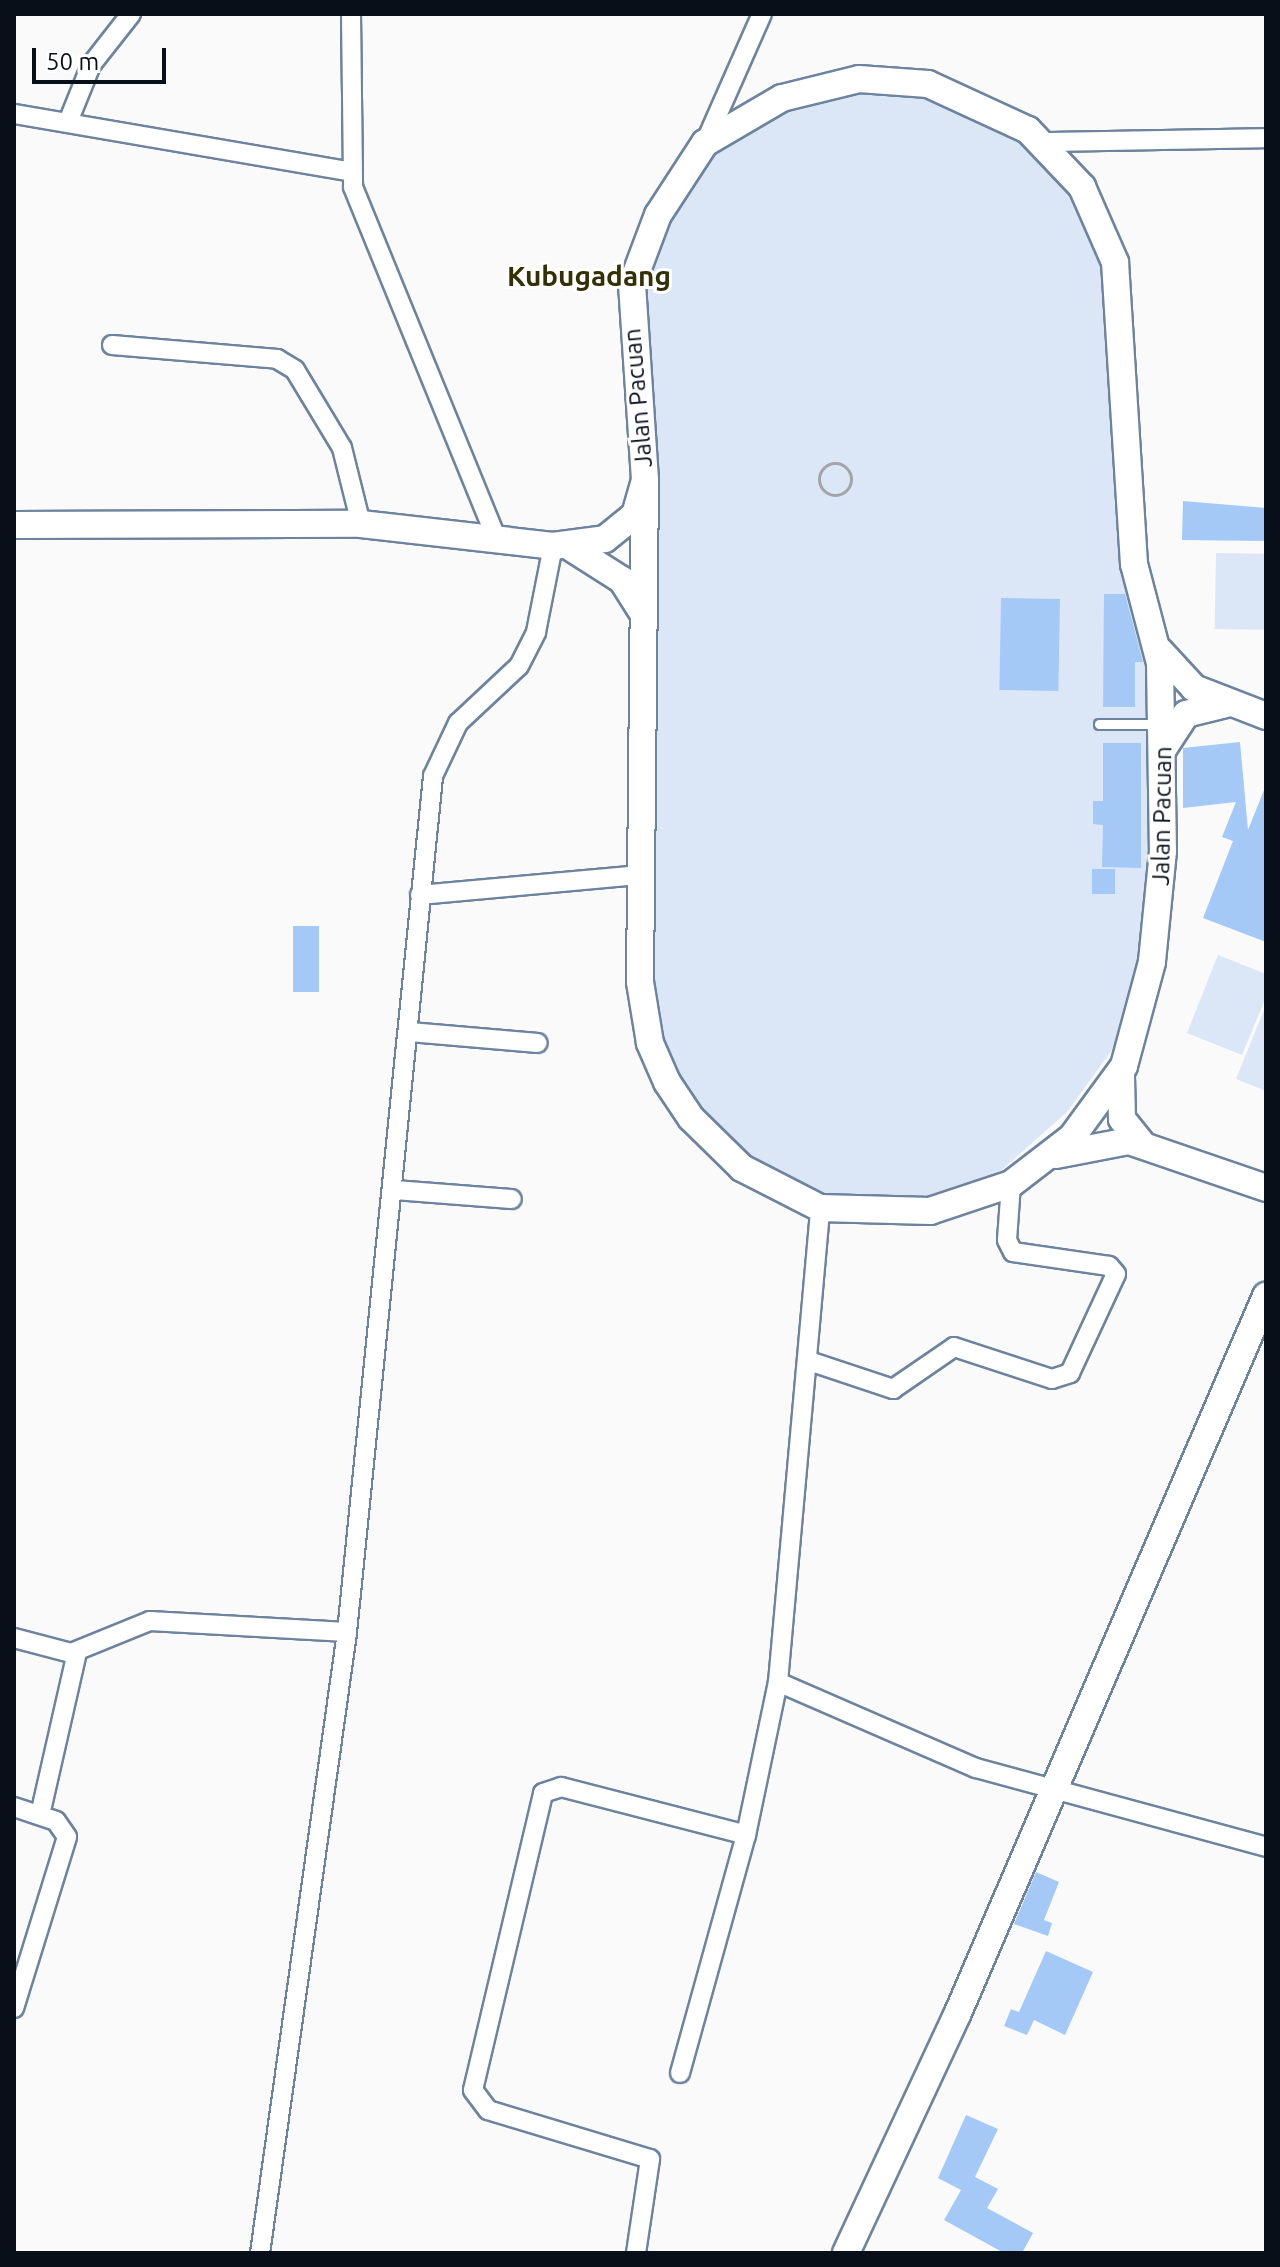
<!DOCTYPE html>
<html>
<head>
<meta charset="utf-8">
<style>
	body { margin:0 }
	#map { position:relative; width:1280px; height:2267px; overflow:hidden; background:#fafafa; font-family:Ubuntu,sans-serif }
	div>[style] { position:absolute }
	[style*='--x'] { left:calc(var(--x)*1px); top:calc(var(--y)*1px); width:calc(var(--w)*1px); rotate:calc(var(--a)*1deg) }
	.green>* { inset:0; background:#dbe7f7; transform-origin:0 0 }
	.building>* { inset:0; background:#a5c9f7; transform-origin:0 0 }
	.path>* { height:3px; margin-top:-1.5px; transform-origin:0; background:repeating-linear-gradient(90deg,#a2a4a8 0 8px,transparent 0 12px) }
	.path>.ring { margin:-1.5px; padding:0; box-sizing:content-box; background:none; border:3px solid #a2a4a8; border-radius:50% }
	.roads { filter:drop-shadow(2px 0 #6d839e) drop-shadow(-2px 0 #6d839e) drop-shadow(0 2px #6d839e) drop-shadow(0 -2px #6d839e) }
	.lane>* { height:9px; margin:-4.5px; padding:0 4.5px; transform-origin:4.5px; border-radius:4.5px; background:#fff }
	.street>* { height:18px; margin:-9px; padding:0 9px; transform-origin:9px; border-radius:9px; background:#fff }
	.secondary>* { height:26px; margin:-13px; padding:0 13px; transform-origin:13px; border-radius:13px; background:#fff }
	span { translate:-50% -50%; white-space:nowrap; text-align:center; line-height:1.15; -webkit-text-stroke:6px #fff; paint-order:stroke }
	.street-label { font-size:24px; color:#080f19 }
	.quarter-label { font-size:28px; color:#343005; font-weight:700 }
	.frame { position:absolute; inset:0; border:16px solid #080f19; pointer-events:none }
	.scale { position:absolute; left:32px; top:48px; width:134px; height:36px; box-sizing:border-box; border:4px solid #080f19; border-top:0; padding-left:10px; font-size:24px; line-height:28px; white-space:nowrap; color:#080f19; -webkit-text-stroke:6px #fff; paint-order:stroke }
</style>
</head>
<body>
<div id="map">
	<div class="green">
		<i style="clip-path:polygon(895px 88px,1001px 116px,1103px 224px,1150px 654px,1153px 834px,1137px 983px,1112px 1050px,1067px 1112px,995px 1176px,921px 1198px,848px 1198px,802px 1190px,758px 1167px,690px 1096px,661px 1031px,653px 982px,653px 480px,644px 279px,656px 238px,713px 147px,808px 98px)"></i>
		<i style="left:1216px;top:553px;width:50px;height:76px;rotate:1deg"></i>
		<i style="clip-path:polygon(1218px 955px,1266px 974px,1266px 997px,1242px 1055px,1187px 1033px)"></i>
		<i style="clip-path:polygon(1266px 1005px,1266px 1091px,1236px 1079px)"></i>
	</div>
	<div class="building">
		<i style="clip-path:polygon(1183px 501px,1266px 508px,1266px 541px,1182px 540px)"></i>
		<i style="clip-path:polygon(1104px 594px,1125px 594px,1143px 662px,1135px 662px,1135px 707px,1103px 707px)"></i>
		<i style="left:1001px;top:598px;width:59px;height:92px;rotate:1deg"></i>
		<i style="clip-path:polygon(1240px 742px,1248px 830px,1266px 785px,1266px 942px,1203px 918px,1233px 841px,1222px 837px,1236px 802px,1183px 808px,1183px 748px)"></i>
		<i style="clip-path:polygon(1103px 743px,1141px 743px,1141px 868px,1102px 867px,1103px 825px,1093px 824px,1093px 801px,1103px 801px)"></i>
		<i style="left:1092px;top:869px;width:23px;height:25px"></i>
		<i style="left:293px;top:926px;width:26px;height:66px"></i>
		<i style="clip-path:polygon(1036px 1872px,1059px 1882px,1044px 1920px,1052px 1923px,1048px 1936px,1014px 1924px)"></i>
		<i style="clip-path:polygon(1046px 1951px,1093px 1972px,1065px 2035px,1034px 2020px,1027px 2035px,1004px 2026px,1011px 2009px,1019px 2012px)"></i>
		<i style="clip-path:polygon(966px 2115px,998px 2129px,975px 2177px,998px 2189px,987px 2208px,1033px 2233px,1022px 2253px,1004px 2253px,944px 2220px,961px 2190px,938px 2178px)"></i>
	</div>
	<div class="path">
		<i class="ring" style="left:819px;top:463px;width:29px;height:29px"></i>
	</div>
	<div class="roads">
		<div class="lane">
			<i style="--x:1099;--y:724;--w:60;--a:0"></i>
		</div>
		<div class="street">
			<i style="--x:351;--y:14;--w:173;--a:89.3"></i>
			<i style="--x:353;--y:187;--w:379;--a:67.8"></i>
			<i style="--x:14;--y:114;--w:340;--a:9.7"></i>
			<i style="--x:68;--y:122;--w:61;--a:-68"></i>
			<i style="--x:91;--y:65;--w:65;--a:-51.9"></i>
			<i style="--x:1044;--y:142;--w:222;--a:-1"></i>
			<i style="--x:705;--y:143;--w:141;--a:-66.2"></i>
			<i style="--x:112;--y:345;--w:166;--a:4.8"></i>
			<i style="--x:277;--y:359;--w:21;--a:31"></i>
			<i style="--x:295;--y:370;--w:91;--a:58.9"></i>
			<i style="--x:342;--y:448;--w:78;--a:76"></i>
			<i style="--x:420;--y:895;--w:221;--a:-5.2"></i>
			<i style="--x:410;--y:1032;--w:128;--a:4.9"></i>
			<i style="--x:394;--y:1190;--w:118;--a:4.4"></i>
			<i style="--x:809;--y:1361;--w:89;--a:18.4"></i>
			<i style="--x:893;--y:1389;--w:74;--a:-34.5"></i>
			<i style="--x:954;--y:1347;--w:103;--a:18.1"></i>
			<i style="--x:1052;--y:1379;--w:19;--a:-18"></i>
			<i style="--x:1070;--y:1373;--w:109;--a:-65.1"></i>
			<i style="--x:1116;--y:1274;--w:11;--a:-131"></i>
			<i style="--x:1109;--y:1266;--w:97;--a:-171.7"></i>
			<i style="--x:1013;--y:1252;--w:13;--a:-117"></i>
			<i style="--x:1007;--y:1240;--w:56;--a:-85.9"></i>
			<i style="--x:14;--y:1638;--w:59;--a:14.7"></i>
			<i style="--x:71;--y:1653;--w:85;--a:-22.1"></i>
			<i style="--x:150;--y:1621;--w:197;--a:3.2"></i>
			<i style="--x:778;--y:1682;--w:216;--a:23.5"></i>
			<i style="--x:976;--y:1768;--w:301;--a:15.2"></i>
			<i style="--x:14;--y:1807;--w:44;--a:18.4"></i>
			<i style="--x:56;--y:1821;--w:19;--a:55"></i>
			<i style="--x:67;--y:1837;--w:179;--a:107.2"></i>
			<i style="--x:40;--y:1815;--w:167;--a:-77.2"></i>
			<i style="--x:680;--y:2073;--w:247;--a:-74.5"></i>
			<i style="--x:260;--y:2253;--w:627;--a:-82.02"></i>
			<i style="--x:347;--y:1632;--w:860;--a:-84.26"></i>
			<i style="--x:433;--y:776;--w:59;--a:-64.7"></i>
			<i style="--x:458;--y:723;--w:83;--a:-43.1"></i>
			<i style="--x:519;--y:666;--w:38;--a:-63"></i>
			<i style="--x:536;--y:632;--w:88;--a:-78.8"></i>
			<i style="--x:636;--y:2253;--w:95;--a:-81.5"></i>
			<i style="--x:650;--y:2159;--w:169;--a:-163.2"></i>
			<i style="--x:488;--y:2110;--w:25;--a:-127"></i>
			<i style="--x:473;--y:2090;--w:305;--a:-76.7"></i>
			<i style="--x:543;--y:1793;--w:19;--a:-18"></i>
			<i style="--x:561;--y:1787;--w:191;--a:14.5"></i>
			<i style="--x:746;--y:1835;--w:156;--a:-78.2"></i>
			<i style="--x:778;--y:1682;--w:476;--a:-84.9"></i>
		</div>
		<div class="secondary">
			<i style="--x:14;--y:525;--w:347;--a:-0.2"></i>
			<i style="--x:361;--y:524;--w:193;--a:6.5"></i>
			<i style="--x:553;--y:546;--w:52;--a:-7.7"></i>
			<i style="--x:605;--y:539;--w:38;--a:-39"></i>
			<i style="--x:635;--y:515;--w:36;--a:-74"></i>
			<i style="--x:645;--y:480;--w:196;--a:-93.8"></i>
			<i style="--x:632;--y:284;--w:74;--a:-69.4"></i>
			<i style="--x:658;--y:215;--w:86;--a:-56.9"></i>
			<i style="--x:705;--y:143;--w:89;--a:-30.3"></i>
			<i style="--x:782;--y:98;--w:79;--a:-13.9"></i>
			<i style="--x:859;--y:79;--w:69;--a:4.1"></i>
			<i style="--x:928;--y:84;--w:110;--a:24.7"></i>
			<i style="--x:1028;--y:130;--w:79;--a:46.5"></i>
			<i style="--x:1082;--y:187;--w:82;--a:66.3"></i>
			<i style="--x:1115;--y:262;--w:303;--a:86.4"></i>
			<i style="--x:1134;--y:564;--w:102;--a:75.3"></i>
			<i style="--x:1160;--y:663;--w:188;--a:89.1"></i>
			<i style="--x:1163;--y:851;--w:112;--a:95.7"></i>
			<i style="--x:1152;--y:962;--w:108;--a:105.1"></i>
			<i style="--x:1124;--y:1066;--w:88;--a:126.2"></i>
			<i style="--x:1072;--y:1137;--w:77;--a:142.4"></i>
			<i style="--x:1011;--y:1184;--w:85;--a:161.6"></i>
			<i style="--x:930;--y:1211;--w:110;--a:-178.4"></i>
			<i style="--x:820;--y:1208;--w:88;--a:-152.9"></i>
			<i style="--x:742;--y:1168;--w:71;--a:-135.6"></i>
			<i style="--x:691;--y:1118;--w:43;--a:-123.7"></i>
			<i style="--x:667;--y:1082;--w:43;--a:-113.6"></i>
			<i style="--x:650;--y:1043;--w:62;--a:-99.3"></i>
			<i style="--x:640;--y:982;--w:502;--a:-89.43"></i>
			<i style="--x:570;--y:547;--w:62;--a:32.4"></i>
			<i style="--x:622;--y:580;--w:41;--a:57.8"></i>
			<i style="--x:1160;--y:651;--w:50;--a:47.4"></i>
			<i style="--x:1194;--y:688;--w:77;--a:21.3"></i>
			<i style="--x:1163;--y:749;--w:42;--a:-56.7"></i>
			<i style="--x:1186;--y:714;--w:45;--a:-14"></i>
			<i style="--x:1121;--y:1076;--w:43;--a:88.7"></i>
			<i style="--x:1122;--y:1119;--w:32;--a:51"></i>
			<i style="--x:1056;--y:1155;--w:74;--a:-10.9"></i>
			<i style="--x:1129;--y:1141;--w:145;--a:18.9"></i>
			<i style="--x:846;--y:2253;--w:263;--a:-65"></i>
			<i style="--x:957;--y:2015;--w:783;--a:-66.74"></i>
		</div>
	</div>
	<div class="street-label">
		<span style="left:638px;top:398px;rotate:-95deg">Jalan Pacuan</span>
		<span style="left:1162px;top:816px;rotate:-89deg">Jalan Pacuan</span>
	</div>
	<div class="quarter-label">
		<span style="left:589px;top:276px">Kubugadang</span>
	</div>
	<div class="frame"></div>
	<div class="scale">50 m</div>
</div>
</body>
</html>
